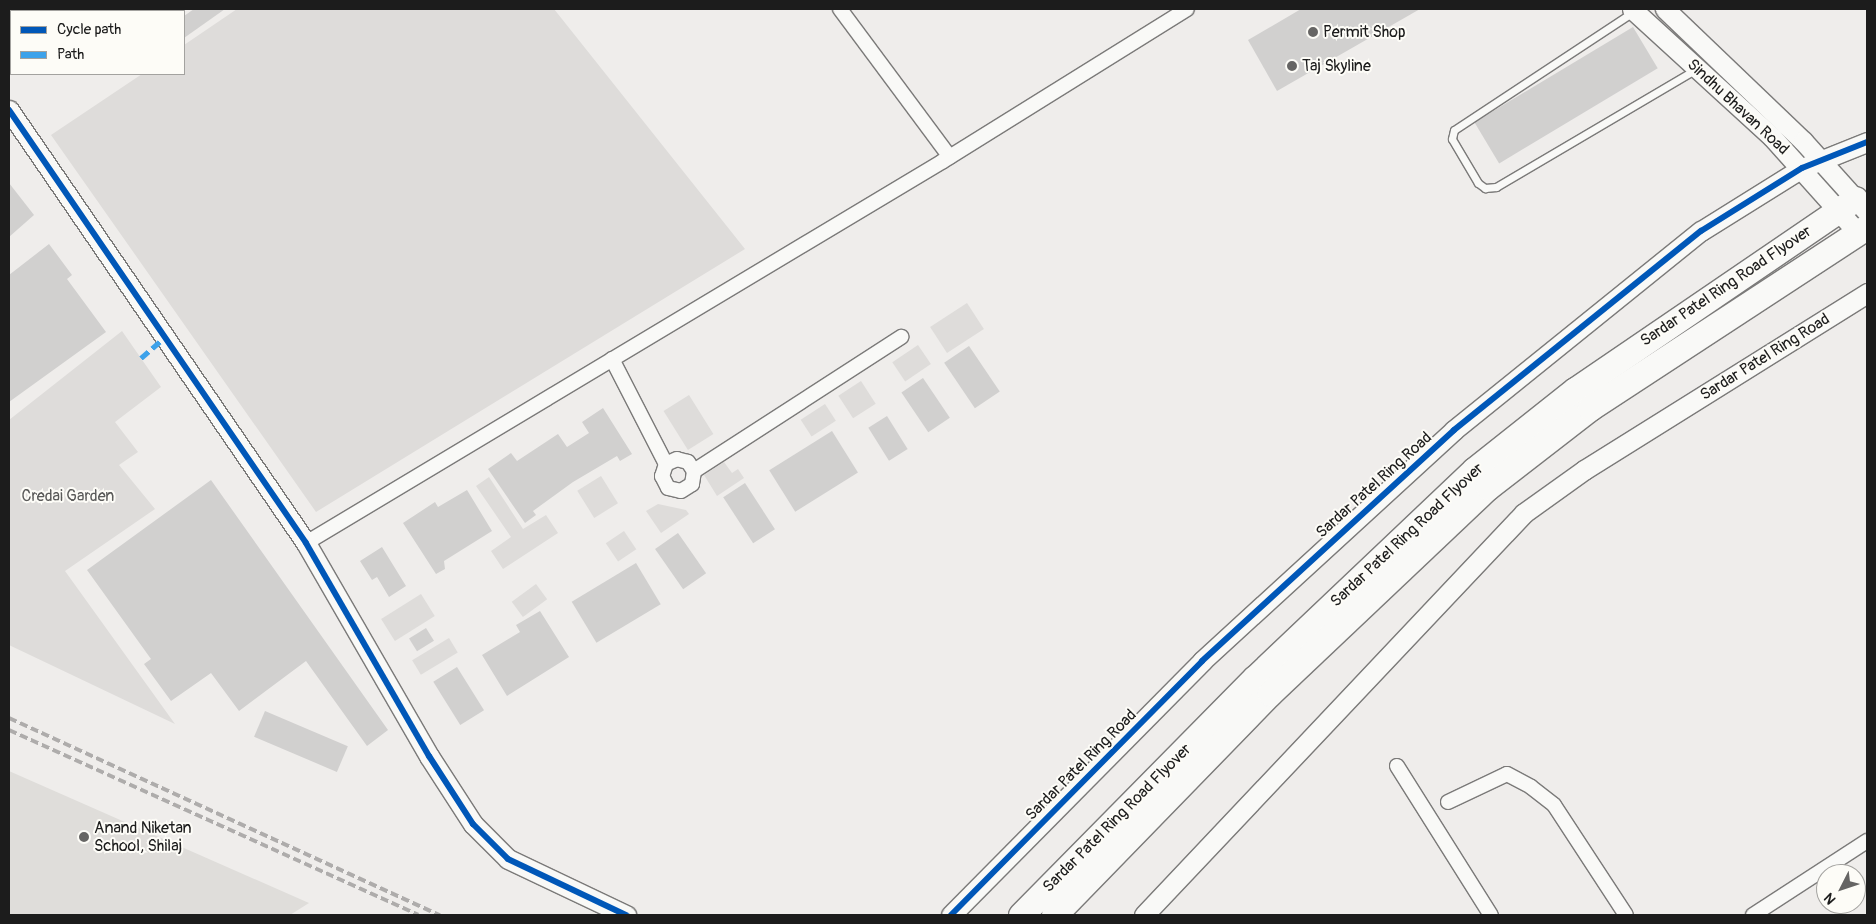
<!DOCTYPE html>
<html>
<head>
<meta charset="utf-8">
<style>
	body { margin:0 }
	#map { position:relative; width:1876px; height:924px; overflow:hidden; background:#efedeb; font-family:Pangolin,sans-serif }
	div>[style] { position:absolute }
	[style*='--x'] { left:calc(var(--x)*1px); top:calc(var(--y)*1px); width:calc(var(--w)*1px); rotate:calc(var(--a)*1deg) }
	.built>* { inset:0; background:#dfddda }
	.green>* { inset:0; background:#dedcda; transform-origin:0 0 }
	.building>* { inset:0; background:#d1d0cf; transform-origin:0 0 }
	.roads { filter:drop-shadow(1px 0 #7b7a79) drop-shadow(-1px 0 #7b7a79) drop-shadow(0 1px #7b7a79) drop-shadow(0 -1px #7b7a79) }
	.lane>* { height:7px; margin:-3.5px; padding:0 3.5px; transform-origin:3.5px; border-radius:3.5px; background:#f9f9f7 }
	.street>* { height:14px; margin:-7px; padding:0 7px; transform-origin:7px; border-radius:7px; background:#f9f9f7 }
	.secondary>* { height:19px; margin:-9.5px; padding:0 9.5px; transform-origin:9.5px; border-radius:9.5px; background:#f9f9f7 }
	.highway>* { height:25px; margin:-12.5px; padding:0 12.5px; transform-origin:12.5px; border-radius:12.5px; background:#f9f9f7 }
	.rail>* { height:4px; margin-top:-2px; transform-origin:0; background:repeating-linear-gradient(90deg,#aeacab 0 8px,transparent 0 12px) }
	.quiet>* { height:5px; margin-top:-2.5px; transform-origin:0; background:repeating-linear-gradient(90deg,#3da2ea 0 10px,transparent 0 15px) }
	.cycleway>* { height:6px; margin:-3px; padding:0 3px; transform-origin:3px; border-radius:3px; background:#0057b8 }
	.dots>* { width:14px; height:14px; translate:-50% -50%; box-sizing:border-box; border:2px solid #fdfcf7; border-radius:50% }
	span { translate:-50% -50%; white-space:nowrap; text-align:center; line-height:1.15; -webkit-text-stroke:4px #fdfcf7; paint-order:stroke }
	.poi-label { font-size:16px; color:#1c1c1c }
	.left { translate:0 -50%; text-align:left }
	.street-label { font-size:16px; color:#1c1c1c }
	.park-label { font-size:16px; color:#5b5b5a }
	.frame { position:absolute; inset:0; border:10px solid #1c1c1c; pointer-events:none }
	.legend { position:absolute; left:10px; top:10px; width:175px; height:65px; box-sizing:border-box; background:#fdfcf7; border:1px solid #a3a29f; margin:0; padding:6px 9px; list-style:none; font-size:15px; color:#1c1c1c }
	.legend li { display:flex; align-items:center; gap:10px; height:25px }
	.legend b { width:25px; border:1px solid #a3a29f }
	.north { position:absolute; left:1816px; top:864px; width:50px; height:50px; box-sizing:border-box; background:#fdfcf7; border:1px solid #a3a29f; border-radius:50%; rotate:229deg; font-size:14px; font-weight:700; line-height:20px; text-align:center; color:#1c1c1c }
	.north::after { content:''; display:block; margin:auto; width:18px; height:22px; background:#666564; clip-path:polygon(50% 0,100% 100%,50% 72%,0 100%) }
</style>
</head>
<body>
<div id="map">
	<div class="built">
		<i style="clip-path:polygon(9px 771px,309px 903px,290px 915px,9px 915px)"></i>
	</div>
	<div class="green">
		<i style="clip-path:polygon(237px 9px,554px 9px,745px 249px,316px 512px,51px 135px,142px 74px,184px 74px,184px 45px)"></i>
		<i style="left:967px;top:303px;width:31px;height:44px;rotate:57deg"></i>
		<i style="clip-path:polygon(122px 331px,161px 387px,115px 422px,138px 452px,119px 465px,155px 509px,65px 571px,175px 724px,9px 645px,9px 420px)"></i>
		<i style="left:918px;top:345px;width:23px;height:31px;rotate:56deg"></i>
		<i style="left:861px;top:381px;width:27px;height:27px;rotate:57deg"></i>
		<i style="left:689px;top:395px;width:46px;height:30px;rotate:58deg"></i>
		<i style="left:825px;top:404px;width:20px;height:29px;rotate:57deg"></i>
		<i style="clip-path:polygon(724px 462px,732px 473px,738px 469px,744px 478px,717px 496px,704px 475px)"></i>
		<i style="left:601px;top:476px;width:32px;height:28px;rotate:58deg"></i>
		<i style="clip-path:polygon(489px 477px,523px 529px,546px 515px,558px 533px,503px 569px,491px 551px,511px 537px,476px 486px)"></i>
		<i style="clip-path:polygon(658px 504px,686px 510px,689px 514px,661px 533px,646px 511px)"></i>
		<i style="left:624px;top:531px;width:22px;height:22px;rotate:56deg"></i>
		<i style="left:536px;top:584px;width:19px;height:30px;rotate:54deg"></i>
		<i style="left:421px;top:594px;width:26px;height:47px;rotate:58deg"></i>
		<i style="left:449px;top:638px;width:17px;height:43px;rotate:59deg"></i>
	</div>
	<div class="building">
		<i style="clip-path:polygon(194px 9px,225px 9px,184px 38px,184px 16px)"></i>
		<i style="clip-path:polygon(1301px 9px,1420px 9px,1277px 91px,1248px 40px)"></i>
		<i style="left:1633px;top:27px;width:48px;height:185px;rotate:59deg"></i>
		<i style="clip-path:polygon(9px 183px,34px 215px,9px 237px)"></i>
		<i style="clip-path:polygon(49px 244px,72px 275px,67px 279px,106px 332px,9px 402px,9px 275px)"></i>
		<i style="left:969px;top:346px;width:55px;height:30px;rotate:56deg"></i>
		<i style="left:923px;top:378px;width:48px;height:26px;rotate:56deg"></i>
		<i style="clip-path:polygon(603px 408px,632px 454px,620px 461px,617px 456px,573px 482px,533px 511px,536px 515px,525px 523px,488px 469px,511px 453px,517px 461px,558px 434px,567px 447px,589px 433px,582px 422px)"></i>
		<i style="left:887px;top:416px;width:39px;height:22px;rotate:58deg"></i>
		<i style="left:832px;top:431px;width:49px;height:74px;rotate:58deg"></i>
		<i style="clip-path:polygon(211px 480px,388px 730px,367px 746px,306px 661px,239px 711px,211px 673px,171px 701px,144px 664px,151px 659px,87px 570px)"></i>
		<i style="left:745px;top:483px;width:55px;height:26px;rotate:57deg"></i>
		<i style="clip-path:polygon(467px 490px,492px 531px,444px 561px,445px 569px,436px 574px,403px 523px,435px 502px,438px 507px)"></i>
		<i style="left:678px;top:533px;width:49px;height:28px;rotate:55deg"></i>
		<i style="clip-path:polygon(382px 547px,406px 586px,389px 597px,377px 577px,372px 580px,360px 561px)"></i>
		<i style="left:636px;top:563px;width:48px;height:75px;rotate:59deg"></i>
		<i style="clip-path:polygon(540px 611px,569px 657px,507px 696px,482px 655px,520px 632px,516px 625px)"></i>
		<i style="left:426px;top:628px;width:15px;height:20px;rotate:58deg"></i>
		<i style="left:457px;top:667px;width:51px;height:28px;rotate:58deg"></i>
		<i style="left:265px;top:711px;width:90px;height:28px;rotate:23deg"></i>
	</div>
	<div class="roads">
		<div class="lane">
			<i style="--x:1633;--y:12;--w:214;--a:146.6"></i>
			<i style="--x:1454;--y:130;--w:9;--a:103"></i>
			<i style="--x:1452;--y:139;--w:51;--a:59.4"></i>
			<i style="--x:1478;--y:183;--w:9;--a:36"></i>
			<i style="--x:1485;--y:188;--w:11;--a:-5"></i>
			<i style="--x:1496;--y:187;--w:231;--a:-30.5"></i>
		</div>
		<div class="street">
			<i style="--x:840;--y:9;--w:184;--a:53.4"></i>
			<i style="--x:612;--y:359;--w:118;--a:62.8"></i>
			<i style="--x:666;--y:464;--w:13;--a:108"></i>
			<i style="--x:662;--y:476;--w:13;--a:63"></i>
			<i style="--x:668;--y:488;--w:13;--a:13"></i>
			<i style="--x:681;--y:491;--w:13;--a:-32"></i>
			<i style="--x:692;--y:484;--w:13;--a:-81"></i>
			<i style="--x:694;--y:471;--w:11;--a:-124"></i>
			<i style="--x:688;--y:462;--w:11;--a:-165"></i>
			<i style="--x:677;--y:459;--w:12;--a:156"></i>
			<i style="--x:694;--y:471;--w:247;--a:-32.9"></i>
			<i style="--x:306;--y:543;--w:743;--a:-30.95"></i>
			<i style="--x:943;--y:161;--w:287;--a:-31.9"></i>
			<i style="--x:1397;--y:766;--w:176;--a:57.8"></i>
			<i style="--x:1448;--y:802;--w:65;--a:-25.4"></i>
			<i style="--x:1507;--y:774;--w:27;--a:28"></i>
			<i style="--x:1531;--y:787;--w:29;--a:38"></i>
			<i style="--x:1554;--y:805;--w:131;--a:56.8"></i>
			<i style="--x:1753;--y:915;--w:136;--a:-33"></i>
		</div>
		<div class="secondary">
			<i style="--x:1632;--y:9;--w:190;--a:42.4"></i>
			<i style="--x:1772;--y:137;--w:129;--a:48.1"></i>
			<i style="--x:1665;--y:9;--w:191;--a:43.7"></i>
			<i style="--x:1803;--y:141;--w:96;--a:48"></i>
			<i style="--x:9;--y:110;--w:525;--a:55.55"></i>
			<i style="--x:306;--y:543;--w:246;--a:60"></i>
			<i style="--x:429;--y:756;--w:81;--a:57.1"></i>
			<i style="--x:473;--y:824;--w:49;--a:45"></i>
			<i style="--x:508;--y:859;--w:131;--a:25.4"></i>
			<i style="--x:951;--y:915;--w:357;--a:-45.3"></i>
			<i style="--x:1202;--y:661;--w:342;--a:-42.5"></i>
			<i style="--x:1454;--y:430;--w:317;--a:-38.9"></i>
			<i style="--x:1701;--y:231;--w:119;--a:-32"></i>
			<i style="--x:1802;--y:168;--w:70;--a:-21.8"></i>
			<i style="--x:1144;--y:915;--w:553;--a:-46.61"></i>
			<i style="--x:1524;--y:513;--w:74;--a:-35.6"></i>
			<i style="--x:1584;--y:470;--w:334;--a:-32"></i>
		</div>
		<div class="highway">
			<i style="--x:1021;--y:915;--w:333;--a:-45.4"></i>
			<i style="--x:1255;--y:678;--w:302;--a:-43.5"></i>
			<i style="--x:1474;--y:470;--w:129;--a:-38.4"></i>
			<i style="--x:1575;--y:390;--w:339;--a:-34.3"></i>
			<i style="--x:1054;--y:915;--w:310;--a:-45.8"></i>
			<i style="--x:1270;--y:693;--w:300;--a:-43.4"></i>
			<i style="--x:1488;--y:487;--w:129;--a:-37.8"></i>
			<i style="--x:1590;--y:408;--w:331;--a:-33.2"></i>
		</div>
	</div>
	<div class="rail">
		<i style="--x:9;--y:718;--w:474;--a:24.6"></i>
		<i style="--x:9;--y:730;--w:449;--a:24.3"></i>
	</div>
	<div class="quiet">
		<i style="--x:141;--y:358;--w:32;--a:-41"></i>
	</div>
	<div class="cycleway">
		<i style="--x:9;--y:110;--w:525;--a:55.55"></i>
		<i style="--x:306;--y:543;--w:246;--a:60"></i>
		<i style="--x:429;--y:756;--w:81;--a:57.1"></i>
		<i style="--x:473;--y:824;--w:49;--a:45"></i>
		<i style="--x:508;--y:859;--w:131;--a:25.4"></i>
		<i style="--x:951;--y:915;--w:357;--a:-45.3"></i>
		<i style="--x:1202;--y:661;--w:342;--a:-42.5"></i>
		<i style="--x:1454;--y:430;--w:317;--a:-38.9"></i>
		<i style="--x:1701;--y:231;--w:119;--a:-32"></i>
		<i style="--x:1802;--y:168;--w:70;--a:-21.8"></i>
	</div>
	<div class="dots">
		<i style="left:1313px;top:32px;background:#666564"></i>
		<i style="left:1292px;top:66px;background:#666564"></i>
		<i style="left:84px;top:837px;background:#666564"></i>
	</div>
	<div class="poi-label">
		<span class="left" style="left:1323px;top:32px">Permit Shop</span>
		<span class="left" style="left:1302px;top:66px">Taj Skyline</span>
		<span class="left" style="left:94px;top:837px">Anand Niketan<br>School, Shilaj</span>
	</div>
	<div class="street-label">
		<span style="left:1738px;top:107px;rotate:43deg">Sindhu Bhavan Road</span>
		<span style="left:1726px;top:286px;rotate:-34deg">Sardar Patel Ring Road Flyover</span>
		<span style="left:1765px;top:357px;rotate:-32deg">Sardar Patel Ring Road</span>
		<span style="left:1374px;top:485px;rotate:-42deg">Sardar Patel Ring Road</span>
		<span style="left:1407px;top:535px;rotate:-43deg">Sardar Patel Ring Road Flyover</span>
		<span style="left:1081px;top:765px;rotate:-45deg">Sardar Patel Ring Road</span>
		<span style="left:1117px;top:818px;rotate:-45deg">Sardar Patel Ring Road Flyover</span>
	</div>
	<div class="park-label">
		<span style="left:68px;top:496px">Credai Garden</span>
	</div>
	<div class="frame"></div>
	<ul class="legend">
	<li><b style="height:6px;background:#0057b8"></b>Cycle path</li>
	<li><b style="height:6px;background:#3da2ea"></b>Path</li>
	</ul>
	<div class="north">N</div>
</div>
</body>
</html>
